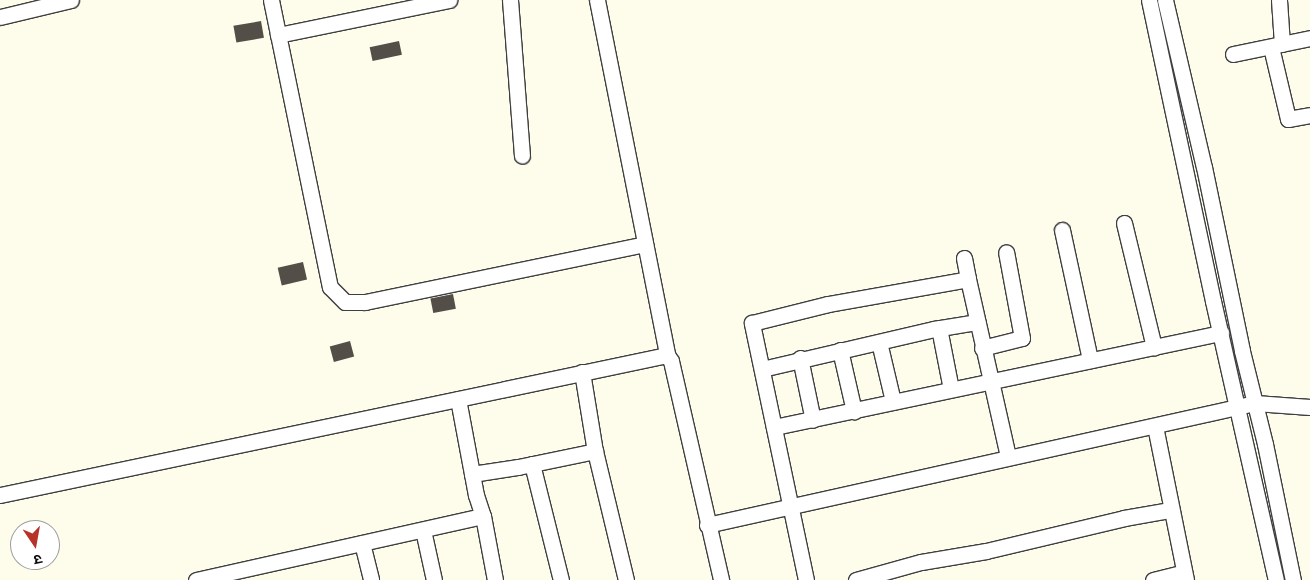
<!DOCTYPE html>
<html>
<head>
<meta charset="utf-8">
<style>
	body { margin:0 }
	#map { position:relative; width:1310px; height:580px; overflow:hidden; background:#fefdeb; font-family:"Times New Roman","Noto Sans Devanagari",serif }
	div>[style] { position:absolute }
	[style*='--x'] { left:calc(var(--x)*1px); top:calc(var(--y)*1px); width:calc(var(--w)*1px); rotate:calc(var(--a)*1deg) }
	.building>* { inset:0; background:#544e49; transform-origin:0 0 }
	.roads { filter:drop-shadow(1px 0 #3f3f3f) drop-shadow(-1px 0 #3f3f3f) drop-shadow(0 1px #3f3f3f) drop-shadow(0 -1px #3f3f3f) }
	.minor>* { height:15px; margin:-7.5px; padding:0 7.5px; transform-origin:7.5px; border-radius:7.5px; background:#fff }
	span { translate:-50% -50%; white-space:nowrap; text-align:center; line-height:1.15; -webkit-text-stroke:5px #fff; paint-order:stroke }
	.north { position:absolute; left:10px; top:520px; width:50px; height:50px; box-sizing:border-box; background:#fff; border:1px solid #9e9e9e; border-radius:50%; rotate:168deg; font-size:14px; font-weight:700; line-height:20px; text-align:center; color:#0c0c0c }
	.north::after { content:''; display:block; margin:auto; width:18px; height:22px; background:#b73229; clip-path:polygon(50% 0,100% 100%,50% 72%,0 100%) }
</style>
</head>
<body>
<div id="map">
	<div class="building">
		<i style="left:261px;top:21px;width:17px;height:28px;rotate:80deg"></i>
		<i style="left:399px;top:41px;width:14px;height:30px;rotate:78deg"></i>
		<i style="left:303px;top:262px;width:18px;height:26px;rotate:77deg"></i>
		<i style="left:453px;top:294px;width:15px;height:23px;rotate:79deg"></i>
		<i style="left:350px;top:341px;width:16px;height:21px;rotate:75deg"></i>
	</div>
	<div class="roads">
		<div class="minor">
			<i style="--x:271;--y:0;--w:293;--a:78.4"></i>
			<i style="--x:330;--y:287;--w:21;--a:45"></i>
			<i style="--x:345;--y:302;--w:20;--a:0"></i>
			<i style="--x:365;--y:302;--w:286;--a:-11.7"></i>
			<i style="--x:510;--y:0;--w:156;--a:85.6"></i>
			<i style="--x:597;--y:0;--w:362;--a:78.8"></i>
			<i style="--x:1149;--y:0;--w:308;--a:78"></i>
			<i style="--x:1213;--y:301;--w:286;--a:77.3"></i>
			<i style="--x:1165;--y:0;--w:171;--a:76.9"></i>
			<i style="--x:1204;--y:167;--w:188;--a:78.3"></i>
			<i style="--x:1242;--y:351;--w:96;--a:76.1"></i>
			<i style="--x:1265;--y:444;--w:139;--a:78.4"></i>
			<i style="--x:1279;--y:0;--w:44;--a:86.1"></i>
			<i style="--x:0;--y:17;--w:73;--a:-13.5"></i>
			<i style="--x:278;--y:35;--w:175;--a:-11.6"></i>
			<i style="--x:1271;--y:47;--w:74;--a:76.7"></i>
			<i style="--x:1288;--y:119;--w:22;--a:-10"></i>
			<i style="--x:1233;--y:54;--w:79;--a:-11.7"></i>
			<i style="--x:1124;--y:223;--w:128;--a:76.4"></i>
			<i style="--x:1062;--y:230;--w:133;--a:77.8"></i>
			<i style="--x:964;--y:258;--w:21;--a:79"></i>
			<i style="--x:939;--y:328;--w:62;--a:78.9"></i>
			<i style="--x:879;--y:342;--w:61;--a:76.7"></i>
			<i style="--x:982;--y:348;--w:41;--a:-14"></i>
			<i style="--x:1022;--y:338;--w:87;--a:-100.5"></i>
			<i style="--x:840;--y:350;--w:63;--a:77.1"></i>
			<i style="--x:800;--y:358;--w:63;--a:78.2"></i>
			<i style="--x:762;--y:369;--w:177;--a:-13.1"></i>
			<i style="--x:934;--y:329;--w:44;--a:-9.2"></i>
			<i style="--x:582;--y:372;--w:80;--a:80.7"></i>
			<i style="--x:595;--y:451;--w:133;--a:76.5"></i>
			<i style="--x:458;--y:399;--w:98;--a:79.4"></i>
			<i style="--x:476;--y:495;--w:22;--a:72"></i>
			<i style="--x:483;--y:516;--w:65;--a:79.4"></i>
			<i style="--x:1155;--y:426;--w:157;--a:78.6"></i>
			<i style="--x:774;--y:427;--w:457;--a:-11.9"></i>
			<i style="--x:532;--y:464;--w:120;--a:76"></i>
			<i style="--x:472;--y:474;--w:47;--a:-8.7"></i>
			<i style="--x:518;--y:467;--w:79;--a:-11.7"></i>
			<i style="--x:0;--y:495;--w:682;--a:-11.85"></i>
			<i style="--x:667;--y:355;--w:7;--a:56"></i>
			<i style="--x:671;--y:361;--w:225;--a:77.1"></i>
			<i style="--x:707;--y:525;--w:543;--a:-12.55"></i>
			<i style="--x:1237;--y:407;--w:18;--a:-13"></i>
			<i style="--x:1255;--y:403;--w:55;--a:4.2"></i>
			<i style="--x:423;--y:530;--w:51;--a:77.6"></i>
			<i style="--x:362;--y:543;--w:38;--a:76"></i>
			<i style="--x:196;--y:580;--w:294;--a:-12.6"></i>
			<i style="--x:806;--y:580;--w:263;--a:-101.9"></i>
			<i style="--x:752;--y:323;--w:78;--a:-14"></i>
			<i style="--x:828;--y:304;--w:142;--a:-10.1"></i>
			<i style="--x:968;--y:279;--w:182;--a:77.3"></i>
			<i style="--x:856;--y:580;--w:67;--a:-15.5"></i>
			<i style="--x:921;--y:562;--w:66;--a:-9.6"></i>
			<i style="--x:986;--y:551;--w:142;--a:-13.4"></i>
			<i style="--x:1124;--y:518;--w:47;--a:-9.9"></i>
			<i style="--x:1153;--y:580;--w:32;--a:-14"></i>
		</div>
	</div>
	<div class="north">उ</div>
</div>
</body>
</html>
